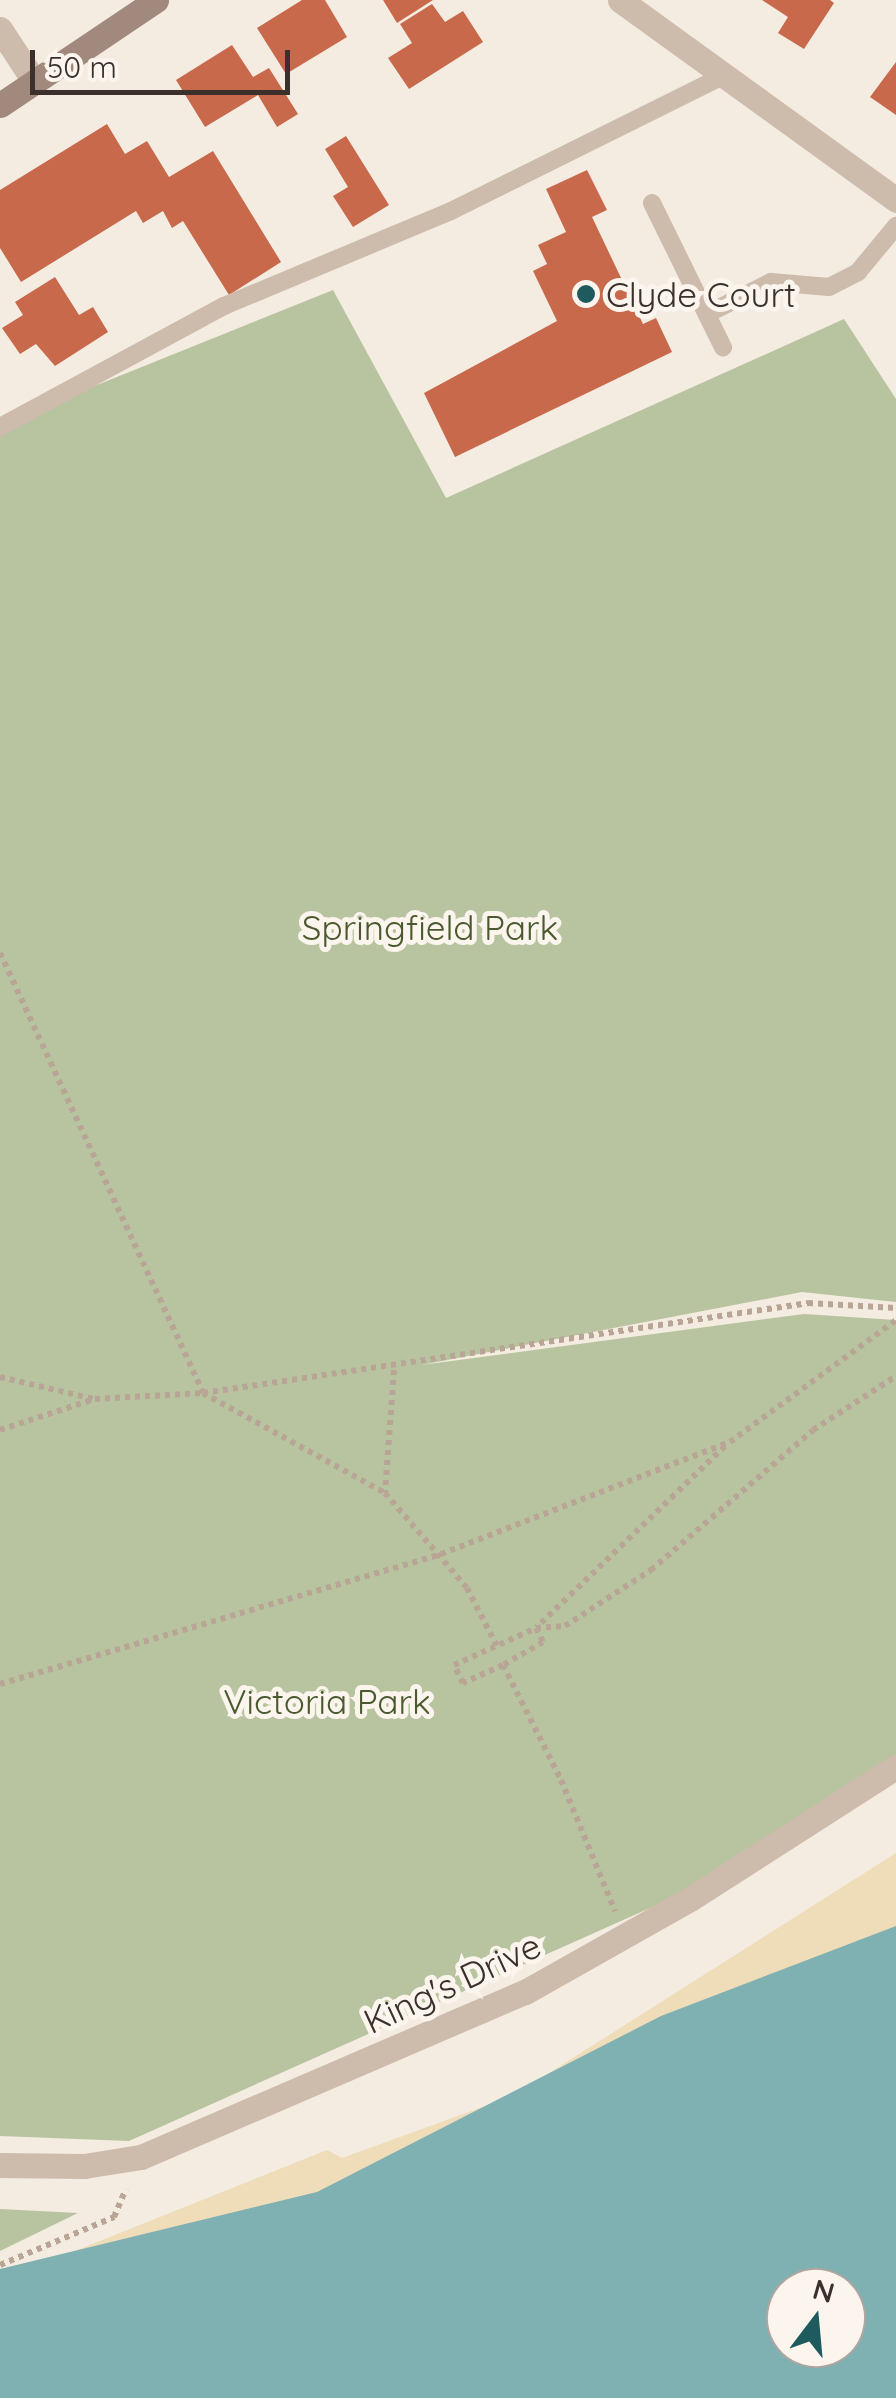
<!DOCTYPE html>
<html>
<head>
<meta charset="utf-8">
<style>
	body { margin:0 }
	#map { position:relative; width:896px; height:2398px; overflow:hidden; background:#f4ebe1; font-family:Quicksand,sans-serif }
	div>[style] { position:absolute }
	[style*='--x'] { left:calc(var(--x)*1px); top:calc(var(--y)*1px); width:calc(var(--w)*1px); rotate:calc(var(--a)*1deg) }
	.green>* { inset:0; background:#b8c4a0 }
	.sand>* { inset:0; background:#efdcb8 }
	.water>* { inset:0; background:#7fb0b2 }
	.building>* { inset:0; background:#c8694b }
	.path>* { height:6px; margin-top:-3px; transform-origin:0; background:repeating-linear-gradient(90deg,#b9a596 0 5px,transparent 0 10px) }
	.lane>* { height:18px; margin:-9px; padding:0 9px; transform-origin:9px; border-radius:9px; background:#cdbbac }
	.street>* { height:25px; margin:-12.5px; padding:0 12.5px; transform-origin:12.5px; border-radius:12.5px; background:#cdbbac }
	.secondary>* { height:25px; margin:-12.5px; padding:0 12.5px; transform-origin:12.5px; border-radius:12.5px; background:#a18a7d }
	.dots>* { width:28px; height:28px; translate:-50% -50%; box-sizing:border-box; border:5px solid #fbf5ee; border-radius:50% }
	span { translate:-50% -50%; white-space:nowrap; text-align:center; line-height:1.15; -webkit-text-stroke:10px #fbf5ee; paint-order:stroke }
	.poi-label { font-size:35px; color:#3b302b }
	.left { translate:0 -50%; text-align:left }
	.park-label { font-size:35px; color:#4a5a2e }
	.street-label { font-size:35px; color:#3b302b }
	.north { position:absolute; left:766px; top:2268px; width:100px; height:100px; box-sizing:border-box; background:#fbf5ee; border:2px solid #aea6a0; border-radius:50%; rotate:16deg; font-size:28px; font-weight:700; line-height:40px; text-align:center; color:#3b302b }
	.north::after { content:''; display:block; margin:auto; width:35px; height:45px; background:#1f5a5e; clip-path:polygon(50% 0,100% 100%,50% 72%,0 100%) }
	.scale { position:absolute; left:30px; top:50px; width:260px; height:45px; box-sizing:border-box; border:5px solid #3b302b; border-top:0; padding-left:12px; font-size:30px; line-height:35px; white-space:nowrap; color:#3b302b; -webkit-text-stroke:8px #fbf5ee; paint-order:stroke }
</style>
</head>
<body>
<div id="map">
	<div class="green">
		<i style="clip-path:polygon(333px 290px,446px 498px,844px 319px,896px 399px,896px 1302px,802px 1292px,421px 1365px,804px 1314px,896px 1320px,896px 1767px,735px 1870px,129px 2141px,0 2136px,0 424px)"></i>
		<i style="clip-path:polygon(0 2209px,78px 2213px,0 2251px)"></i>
	</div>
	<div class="sand">
		<i style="clip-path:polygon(896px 1853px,896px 1967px,534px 2143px,0 2281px,327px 2150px,342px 2158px,513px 2096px)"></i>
	</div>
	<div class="water">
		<i style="clip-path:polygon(evenodd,896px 1926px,896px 2398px,0 2398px,0 2269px,317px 2192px,661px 2016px,896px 1926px,786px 2288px,846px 2288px,846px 2348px,786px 2348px,786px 2288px)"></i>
	</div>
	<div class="building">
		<i style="clip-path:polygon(302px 0,325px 0,347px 37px,286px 74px,257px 28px)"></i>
		<i style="clip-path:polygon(383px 0,433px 0,397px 23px)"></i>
		<i style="clip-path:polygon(762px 0,830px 0,834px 3px,804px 49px,778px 33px,788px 17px)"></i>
		<i style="clip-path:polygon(432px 4px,445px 22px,463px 11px,483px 42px,409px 89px,388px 58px,412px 43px,400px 24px)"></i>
		<i style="clip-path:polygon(232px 45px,253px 77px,269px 68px,298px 114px,277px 127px,258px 95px,205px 127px,176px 80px)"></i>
		<i style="clip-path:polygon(896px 62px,896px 115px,870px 97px)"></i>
		<i style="clip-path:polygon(107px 124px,125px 154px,147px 141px,169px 177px,213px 151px,281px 262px,229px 295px,183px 221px,172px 228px,163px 211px,143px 223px,136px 211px,21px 282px,0 248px,0 190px)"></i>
		<i style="clip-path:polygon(346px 136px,389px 205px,353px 227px,333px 196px,348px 187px,325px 149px)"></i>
		<i style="clip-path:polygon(587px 170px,607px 210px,592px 217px,643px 324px,656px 318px,672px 352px,455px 457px,424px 393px,557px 321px,533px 271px,547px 264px,538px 245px,566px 232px,546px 189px)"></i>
		<i style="clip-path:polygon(55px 277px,79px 315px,93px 307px,108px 332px,55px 366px,36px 344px,20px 354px,2px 328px,23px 315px,15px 302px)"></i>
	</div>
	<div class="path">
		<i style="--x:0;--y:953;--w:485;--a:65.2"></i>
		<i style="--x:203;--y:1393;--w:612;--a:-8.46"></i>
		<i style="--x:808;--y:1303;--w:88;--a:3.3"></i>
		<i style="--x:394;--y:1370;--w:123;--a:94.2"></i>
		<i style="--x:385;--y:1493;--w:125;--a:49.2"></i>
		<i style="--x:467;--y:1588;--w:65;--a:62.7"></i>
		<i style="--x:0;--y:1377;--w:97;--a:13.2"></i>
		<i style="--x:0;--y:1430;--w:100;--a:-18.1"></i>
		<i style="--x:95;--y:1399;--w:108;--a:-3.2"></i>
		<i style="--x:203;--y:1393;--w:208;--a:28.8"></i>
		<i style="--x:725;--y:1446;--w:262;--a:136.1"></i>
		<i style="--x:536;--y:1628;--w:29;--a:-4"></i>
		<i style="--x:565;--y:1626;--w:103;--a:-33.1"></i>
		<i style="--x:651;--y:1570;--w:214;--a:-40.8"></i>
		<i style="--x:813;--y:1430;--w:99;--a:-33"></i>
		<i style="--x:503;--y:1665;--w:44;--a:155.8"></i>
		<i style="--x:463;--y:1683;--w:20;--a:-117"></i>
		<i style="--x:454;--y:1665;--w:90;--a:-24.3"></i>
		<i style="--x:536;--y:1628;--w:16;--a:63"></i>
		<i style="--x:543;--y:1642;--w:46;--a:150.1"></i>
		<i style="--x:503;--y:1665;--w:129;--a:63.2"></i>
		<i style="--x:561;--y:1780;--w:142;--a:67.6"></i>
		<i style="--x:0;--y:1684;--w:460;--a:-16.4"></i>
		<i style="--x:441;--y:1554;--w:310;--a:-21.2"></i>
		<i style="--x:730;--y:1442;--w:206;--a:-36.3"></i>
		<i style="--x:0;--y:2265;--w:124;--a:-22.8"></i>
		<i style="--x:114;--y:2217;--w:30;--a:-67"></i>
	</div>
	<div class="lane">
		<i style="--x:652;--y:203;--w:161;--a:63.8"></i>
		<i style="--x:707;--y:314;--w:72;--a:-26.6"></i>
		<i style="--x:771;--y:282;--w:58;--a:4.9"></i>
		<i style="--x:829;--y:287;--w:33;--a:-27"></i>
		<i style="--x:858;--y:272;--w:60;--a:-50.4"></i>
		<i style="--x:0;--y:427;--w:255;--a:-28.4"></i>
		<i style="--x:224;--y:306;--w:246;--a:-22.7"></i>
		<i style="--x:451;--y:211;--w:299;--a:-26.4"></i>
	</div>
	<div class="street">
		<i style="--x:620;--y:0;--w:341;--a:35.9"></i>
		<i style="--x:0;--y:29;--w:62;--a:56.8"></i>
		<i style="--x:0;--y:2165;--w:84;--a:0.7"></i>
		<i style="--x:84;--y:2166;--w:58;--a:-9"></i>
		<i style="--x:141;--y:2157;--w:418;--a:-23.3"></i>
		<i style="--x:525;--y:1992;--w:189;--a:-29.4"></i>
		<i style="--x:690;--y:1899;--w:245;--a:-32.7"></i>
	</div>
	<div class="secondary">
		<i style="--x:0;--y:105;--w:188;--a:-33.9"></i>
	</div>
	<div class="dots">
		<i style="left:586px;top:294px;background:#1f5a5e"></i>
	</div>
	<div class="poi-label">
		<span class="left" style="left:606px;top:294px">Clyde Court</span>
	</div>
	<div class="park-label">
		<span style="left:430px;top:927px">Springfield Park</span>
		<span style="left:327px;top:1701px">Victoria Park</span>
	</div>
	<div class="street-label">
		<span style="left:452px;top:1983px;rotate:-25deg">King's Drive</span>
	</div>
	<div class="north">N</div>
	<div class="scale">50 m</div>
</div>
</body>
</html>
